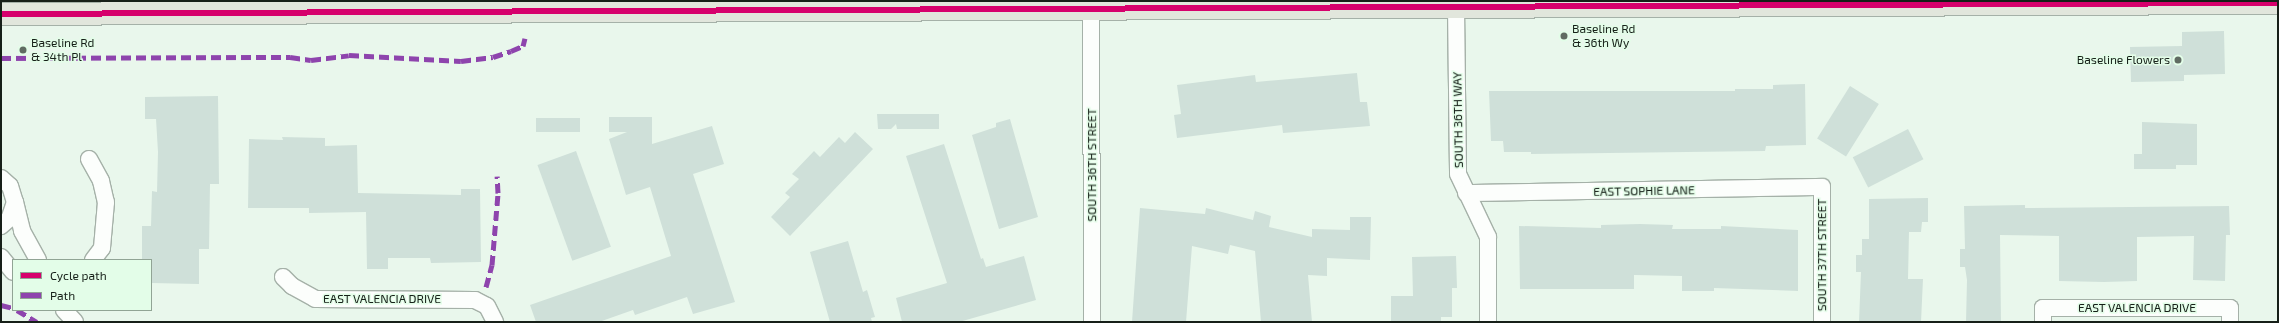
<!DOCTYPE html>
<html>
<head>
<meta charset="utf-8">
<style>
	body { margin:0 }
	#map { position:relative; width:2279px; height:323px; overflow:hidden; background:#e9f7ec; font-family:"Exo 2",sans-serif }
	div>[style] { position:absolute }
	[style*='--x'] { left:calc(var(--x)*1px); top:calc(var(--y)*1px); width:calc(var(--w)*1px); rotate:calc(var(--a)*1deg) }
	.building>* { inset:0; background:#cfe0d9; transform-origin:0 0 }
	.roads { filter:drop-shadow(1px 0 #a5b1a8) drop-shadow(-1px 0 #a5b1a8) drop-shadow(0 1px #a5b1a8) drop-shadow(0 -1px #a5b1a8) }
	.street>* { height:16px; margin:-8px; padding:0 8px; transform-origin:8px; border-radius:8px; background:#fcfefc }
	.primary>* { height:22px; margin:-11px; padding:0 11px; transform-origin:11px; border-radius:11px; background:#e1e6dc }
	.quiet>* { height:5px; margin-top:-2.5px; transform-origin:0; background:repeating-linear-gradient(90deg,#8e44ad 0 10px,transparent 0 15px) }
	.cycleway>* { height:6px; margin:-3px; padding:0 3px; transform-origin:3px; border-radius:3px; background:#d6006c }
	.dots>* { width:11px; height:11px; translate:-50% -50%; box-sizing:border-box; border:2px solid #e3fde8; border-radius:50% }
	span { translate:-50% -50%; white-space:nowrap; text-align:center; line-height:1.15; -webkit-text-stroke:3px #e3fde8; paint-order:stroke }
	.poi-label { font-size:12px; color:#161f18 }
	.left { translate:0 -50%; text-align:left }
	.right { translate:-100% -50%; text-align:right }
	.street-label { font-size:12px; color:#161f18 }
	.frame { position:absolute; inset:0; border:2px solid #161f18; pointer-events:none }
	.legend { position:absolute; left:12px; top:259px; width:140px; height:52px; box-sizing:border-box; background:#e3fde8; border:1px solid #91a495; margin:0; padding:5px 7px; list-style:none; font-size:12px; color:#161f18 }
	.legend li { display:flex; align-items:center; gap:8px; height:20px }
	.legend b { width:20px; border:1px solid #91a495 }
</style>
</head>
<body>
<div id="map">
	<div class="building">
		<i style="clip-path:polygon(2224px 31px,2225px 74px,2184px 75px,2184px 81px,2131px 82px,2130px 47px,2182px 46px,2182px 32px)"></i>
		<i style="clip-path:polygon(1357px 73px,1360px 102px,1367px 102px,1370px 126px,1283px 133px,1282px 125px,1177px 138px,1174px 115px,1181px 114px,1177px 85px,1255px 75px,1256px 82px)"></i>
		<i style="clip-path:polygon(1805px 84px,1806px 145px,1766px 146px,1765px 151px,1531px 154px,1531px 152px,1504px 152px,1503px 141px,1491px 141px,1489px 91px,1735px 91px,1735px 89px,1773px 89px,1773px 85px)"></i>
		<i style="left:1850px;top:86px;width:34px;height:62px;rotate:32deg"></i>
		<i style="clip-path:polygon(218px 96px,219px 184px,210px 184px,209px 249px,199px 249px,199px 284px,151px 283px,151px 260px,142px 260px,142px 226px,151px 226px,152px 191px,157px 192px,158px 152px,156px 119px,145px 119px,145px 97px)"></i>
		<i style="clip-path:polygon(877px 114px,939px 114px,939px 129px,897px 129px,896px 124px,891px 129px,878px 129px)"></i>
		<i style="clip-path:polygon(609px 117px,652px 117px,652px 144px,712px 126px,724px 164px,693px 174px,735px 302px,693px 314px,687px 297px,635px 315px,633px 310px,599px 322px,536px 322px,530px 305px,671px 256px,650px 187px,626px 195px,609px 139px,627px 132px,609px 132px)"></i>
		<i style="left:536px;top:118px;width:44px;height:14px"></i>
		<i style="clip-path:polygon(1010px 119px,1038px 217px,999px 229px,972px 135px,996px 127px,996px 123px)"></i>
		<i style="clip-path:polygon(2142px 122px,2197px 124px,2197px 165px,2176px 165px,2176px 169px,2134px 169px,2134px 154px,2142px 154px)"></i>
		<i style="left:1908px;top:129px;width:34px;height:62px;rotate:63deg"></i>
		<i style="clip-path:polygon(855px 132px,873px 149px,790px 236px,771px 217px,790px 197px,785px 193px,799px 179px,792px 174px,814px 151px,820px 157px,839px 137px,845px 143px)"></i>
		<i style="clip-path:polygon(282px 137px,325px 138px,325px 146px,357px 145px,358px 193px,461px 195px,461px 189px,480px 189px,481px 262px,431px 263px,430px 258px,388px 258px,388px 269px,367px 269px,366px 212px,309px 213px,309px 208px,248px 208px,249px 139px,283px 140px)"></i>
		<i style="clip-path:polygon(944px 144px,981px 259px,983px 258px,986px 267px,1024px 256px,1036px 300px,959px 322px,902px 322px,896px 298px,947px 283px,906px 156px)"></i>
		<i style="left:576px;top:151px;width:102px;height:41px;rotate:70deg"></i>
		<i style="clip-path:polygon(1928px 198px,1928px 222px,1922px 222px,1921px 232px,1909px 232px,1908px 279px,1923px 279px,1921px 322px,1859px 322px,1861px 272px,1856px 272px,1856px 255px,1862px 255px,1862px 239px,1869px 239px,1869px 199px)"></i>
		<i style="clip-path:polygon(2025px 205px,2025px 208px,2229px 206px,2230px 235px,2226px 235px,2225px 281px,2193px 280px,2194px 236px,2137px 237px,2137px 281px,2104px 282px,2059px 281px,2059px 236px,2000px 235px,2001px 322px,1966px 322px,1967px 280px,1965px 267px,1960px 267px,1960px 249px,1965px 249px,1964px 206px)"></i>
		<i style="clip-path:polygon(1140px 208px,1205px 214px,1206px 208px,1253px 220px,1255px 211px,1271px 216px,1269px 227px,1312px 237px,1312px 229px,1350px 230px,1350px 217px,1371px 217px,1370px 260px,1327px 258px,1327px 276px,1308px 275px,1312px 322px,1261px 322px,1255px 251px,1230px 245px,1228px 254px,1192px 246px,1186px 322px,1132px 322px)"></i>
		<i style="clip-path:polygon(1640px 224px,1673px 225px,1672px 229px,1721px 229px,1721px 226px,1798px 230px,1798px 291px,1714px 288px,1714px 291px,1682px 291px,1682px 276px,1634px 275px,1634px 289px,1520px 289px,1519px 226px,1601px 228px,1601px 225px)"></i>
		<i style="clip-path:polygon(848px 241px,863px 292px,867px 290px,875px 317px,871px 318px,872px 322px,830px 322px,810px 252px)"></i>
		<i style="clip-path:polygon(1456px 256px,1457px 288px,1452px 288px,1452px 317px,1441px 317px,1441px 322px,1391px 322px,1391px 296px,1413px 296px,1412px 257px)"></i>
	</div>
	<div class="roads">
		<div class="street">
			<i style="--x:1456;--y:7;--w:167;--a:89.3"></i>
			<i style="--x:1458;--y:174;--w:70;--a:64.5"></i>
			<i style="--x:1488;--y:237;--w:85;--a:90"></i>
			<i style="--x:1091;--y:8;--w:314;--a:89.8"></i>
			<i style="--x:89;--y:159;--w:25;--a:61"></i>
			<i style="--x:101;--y:181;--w:22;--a:77"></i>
			<i style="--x:106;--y:202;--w:46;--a:95"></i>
			<i style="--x:102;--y:248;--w:15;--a:127"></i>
			<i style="--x:1;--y:178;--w:12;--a:42"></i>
			<i style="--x:10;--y:186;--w:17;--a:73"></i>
			<i style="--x:15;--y:202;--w:18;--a:109"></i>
			<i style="--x:9;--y:219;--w:11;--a:139"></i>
			<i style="--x:1466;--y:193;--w:356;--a:-1"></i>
			<i style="--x:1822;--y:187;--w:135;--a:90"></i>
			<i style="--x:15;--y:202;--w:30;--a:76"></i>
			<i style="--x:22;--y:231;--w:33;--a:61"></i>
			<i style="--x:1;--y:257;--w:19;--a:51"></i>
			<i style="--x:283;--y:277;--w:13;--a:45"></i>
			<i style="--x:292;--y:286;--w:26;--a:29"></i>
			<i style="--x:315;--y:299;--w:160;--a:0.4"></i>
			<i style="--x:475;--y:300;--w:13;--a:27"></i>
			<i style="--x:487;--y:306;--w:18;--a:63"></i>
			<i style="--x:64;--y:310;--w:16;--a:47"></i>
			<i style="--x:2043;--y:322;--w:14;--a:-90"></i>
			<i style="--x:2043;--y:308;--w:187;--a:0"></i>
			<i style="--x:2230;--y:308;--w:14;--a:90"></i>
		</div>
		<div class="primary">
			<i style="--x:1;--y:14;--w:2277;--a:-0.28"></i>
		</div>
	</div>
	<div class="quiet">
		<i style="--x:1;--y:58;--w:289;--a:-0.2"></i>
		<i style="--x:290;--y:57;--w:21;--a:8"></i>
		<i style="--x:311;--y:60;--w:38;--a:-7"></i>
		<i style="--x:349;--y:55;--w:112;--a:3.1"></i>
		<i style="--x:461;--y:61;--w:32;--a:-7"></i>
		<i style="--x:493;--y:57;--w:19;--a:-18"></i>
		<i style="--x:511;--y:51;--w:13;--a:-23"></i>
		<i style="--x:523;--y:46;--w:8;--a:-76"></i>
		<i style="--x:486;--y:287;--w:23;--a:-75"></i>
		<i style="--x:492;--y:265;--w:72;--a:-85.2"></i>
		<i style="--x:498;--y:193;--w:17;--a:-93"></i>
		<i style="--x:1;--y:305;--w:12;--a:14"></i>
		<i style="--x:17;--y:310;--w:23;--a:31"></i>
	</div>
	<div class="cycleway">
		<i style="--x:1;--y:14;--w:2277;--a:-0.28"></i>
	</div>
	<div class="dots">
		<i style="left:1564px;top:36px;background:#606b62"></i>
		<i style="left:23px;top:50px;background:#606b62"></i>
		<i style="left:2178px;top:60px;background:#606b62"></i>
	</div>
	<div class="poi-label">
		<span class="left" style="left:1572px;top:36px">Baseline Rd<br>&amp; 36th Wy</span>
		<span class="left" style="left:31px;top:50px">Baseline Rd<br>&amp; 34th Pl</span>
		<span class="right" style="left:2170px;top:60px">Baseline Flowers</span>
	</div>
	<div class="street-label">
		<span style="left:1458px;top:120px;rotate:-91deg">SOUTH 36TH WAY</span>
		<span style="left:1092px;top:165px;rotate:-90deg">SOUTH 36TH STREET</span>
		<span style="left:1644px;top:191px;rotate:-1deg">EAST SOPHIE LANE</span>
		<span style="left:1822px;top:255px;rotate:-90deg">SOUTH 37TH STREET</span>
		<span style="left:382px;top:299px">EAST VALENCIA DRIVE</span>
		<span style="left:2137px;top:308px">EAST VALENCIA DRIVE</span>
	</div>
	<div class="frame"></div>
	<ul class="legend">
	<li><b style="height:5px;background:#d6006c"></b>Cycle path</li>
	<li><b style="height:5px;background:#8e44ad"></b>Path</li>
	</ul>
</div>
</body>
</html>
